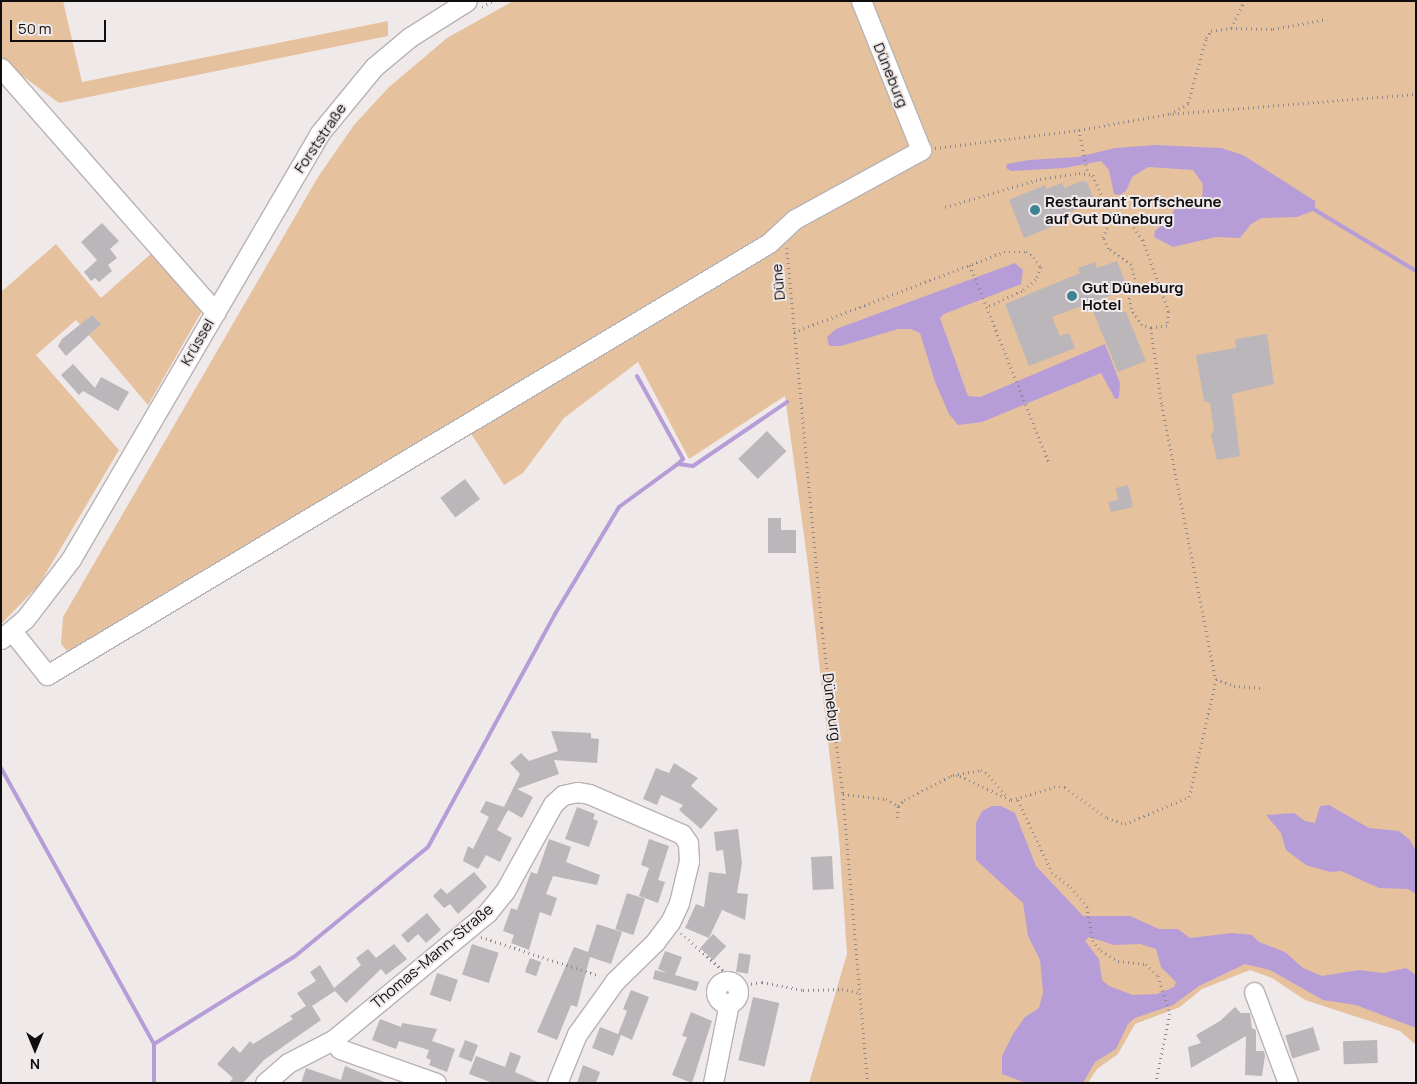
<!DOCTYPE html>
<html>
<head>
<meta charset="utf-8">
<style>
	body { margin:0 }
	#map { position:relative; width:1417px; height:1084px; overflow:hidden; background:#f0e9ea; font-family:Manrope,sans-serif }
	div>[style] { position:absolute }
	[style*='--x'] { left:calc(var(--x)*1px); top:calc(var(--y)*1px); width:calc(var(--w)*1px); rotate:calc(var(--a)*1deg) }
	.green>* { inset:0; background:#e6c19d }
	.water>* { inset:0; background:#b79dd8 }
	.stream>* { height:4px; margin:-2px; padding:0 2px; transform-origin:2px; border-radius:2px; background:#b79dd8 }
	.building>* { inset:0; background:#bbb6b9; transform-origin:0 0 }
	.path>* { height:2.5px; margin-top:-1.25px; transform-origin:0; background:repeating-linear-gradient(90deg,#8d8889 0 1px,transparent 0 5px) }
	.roads { filter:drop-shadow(1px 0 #b9b2b3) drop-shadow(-1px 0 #b9b2b3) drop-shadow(0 1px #b9b2b3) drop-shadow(0 -1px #b9b2b3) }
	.minor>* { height:19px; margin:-9.5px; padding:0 9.5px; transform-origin:9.5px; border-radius:9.5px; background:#fff }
	.minor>.ring { margin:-9.5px; padding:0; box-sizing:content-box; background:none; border:19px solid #fff; border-radius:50% }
	.dots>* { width:14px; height:14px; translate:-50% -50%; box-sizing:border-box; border:2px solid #f0e9ea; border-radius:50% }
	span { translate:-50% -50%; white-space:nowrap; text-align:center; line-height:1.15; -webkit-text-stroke:4px #f0e9ea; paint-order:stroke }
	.street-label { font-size:15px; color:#0f0d0e }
	.poi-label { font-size:15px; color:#0f0d0e; font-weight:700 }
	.left { translate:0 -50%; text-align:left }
	.frame { position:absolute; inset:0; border:2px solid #0f0d0e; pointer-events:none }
	.north { position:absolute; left:10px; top:1024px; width:50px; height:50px; -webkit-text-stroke:4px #f0e9ea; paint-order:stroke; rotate:180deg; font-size:14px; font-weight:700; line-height:20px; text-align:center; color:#0f0d0e }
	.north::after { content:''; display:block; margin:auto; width:18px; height:22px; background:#0f0d0e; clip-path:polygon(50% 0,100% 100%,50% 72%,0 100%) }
	.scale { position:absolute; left:10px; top:20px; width:96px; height:22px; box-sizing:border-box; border:2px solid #0f0d0e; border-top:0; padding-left:6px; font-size:15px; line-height:18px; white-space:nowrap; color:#0f0d0e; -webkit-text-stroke:4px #f0e9ea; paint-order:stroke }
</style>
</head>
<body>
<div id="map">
	<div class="green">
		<i style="clip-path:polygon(1px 1px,63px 1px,82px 82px,388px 21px,388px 36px,59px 103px,1px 60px)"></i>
		<i style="clip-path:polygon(513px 1px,1416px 1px,1416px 1045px,1400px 1031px,1305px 1000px,1272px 978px,1250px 970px,1202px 989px,1180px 1007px,1135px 1024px,1118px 1054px,1097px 1069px,1088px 1083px,809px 1083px,847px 954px,839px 838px,808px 565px,785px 396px,689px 459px,638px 362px,564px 418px,523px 473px,504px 485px,463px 421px,80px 646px,67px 651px,61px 644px,63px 617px,318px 177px,354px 125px,389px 87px,447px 38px)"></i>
		<i style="clip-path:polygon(56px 244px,101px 298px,153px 252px,202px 311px,148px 405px,76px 320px,36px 355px,119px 450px,39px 585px,1px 624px,1px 292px)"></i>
	</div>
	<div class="water">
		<i style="clip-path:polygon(1155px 145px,1221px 148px,1243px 155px,1315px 201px,1315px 210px,1297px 217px,1262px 218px,1251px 224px,1240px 238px,1216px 237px,1173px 247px,1154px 237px,1155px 231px,1171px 217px,1176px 205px,1197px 204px,1202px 200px,1203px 184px,1193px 170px,1148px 167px,1132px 177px,1126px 191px,1120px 195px,1114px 194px,1109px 170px,1101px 161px,1064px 168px,1011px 171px,1006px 168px,1007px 164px,1029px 160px,1078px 157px,1115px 148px)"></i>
		<i style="clip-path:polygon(1015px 263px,1023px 270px,1021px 284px,944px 314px,940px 318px,968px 396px,980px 397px,1105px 344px,1120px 383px,1119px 398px,1115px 399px,1101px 373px,982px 422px,958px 425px,949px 414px,935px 382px,920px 333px,911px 329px,898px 329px,841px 346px,829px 346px,827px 337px,836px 329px)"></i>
		<i style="clip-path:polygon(1329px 805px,1369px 828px,1399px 831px,1410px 840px,1416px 851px,1416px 894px,1408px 889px,1379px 888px,1341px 871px,1330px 872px,1306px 865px,1286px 850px,1281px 833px,1266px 815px,1294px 813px,1305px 821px,1315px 823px,1320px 806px)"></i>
		<i style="clip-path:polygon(evenodd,992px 806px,1001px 806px,1015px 813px,1036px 866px,1083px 916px,1130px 916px,1159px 929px,1178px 929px,1190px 938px,1232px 933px,1252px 935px,1259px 942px,1285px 952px,1303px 968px,1322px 976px,1359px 970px,1383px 973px,1406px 968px,1416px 975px,1416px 1028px,1356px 1005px,1323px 1000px,1270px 970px,1245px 964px,1199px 986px,1173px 1005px,1135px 1018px,1128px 1024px,1116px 1049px,1095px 1062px,1083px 1083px,1026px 1083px,1002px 1074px,1002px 1056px,1013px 1034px,1025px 1017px,1039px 1008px,1043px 993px,1040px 960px,1028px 936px,1023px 903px,976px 860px,976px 823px,982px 811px,992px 806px,1089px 937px,1114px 945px,1140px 944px,1156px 949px,1161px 967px,1176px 982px,1174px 987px,1157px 994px,1133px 995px,1109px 986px,1102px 980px,1099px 959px,1085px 941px,1089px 937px)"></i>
	</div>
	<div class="stream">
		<i style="--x:1315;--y:210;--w:118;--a:31.1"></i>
		<i style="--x:637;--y:376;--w:95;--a:61"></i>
		<i style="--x:683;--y:459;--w:7;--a:135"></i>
		<i style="--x:1;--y:768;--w:316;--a:61"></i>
		<i style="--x:154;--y:1083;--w:39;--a:-90"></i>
		<i style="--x:154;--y:1044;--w:165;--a:-31.9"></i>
		<i style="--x:294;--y:957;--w:173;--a:-39.4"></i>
		<i style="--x:428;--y:847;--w:265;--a:-61.4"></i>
		<i style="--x:555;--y:614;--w:125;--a:-59.1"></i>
		<i style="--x:619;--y:507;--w:73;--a:-36.1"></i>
		<i style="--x:678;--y:464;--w:15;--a:8"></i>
		<i style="--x:693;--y:466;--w:114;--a:-34.2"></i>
	</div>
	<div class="building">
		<i style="clip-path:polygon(1082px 181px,1087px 182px,1095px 202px,1057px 217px,1059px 224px,1024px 238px,1009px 200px,1045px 185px,1046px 189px,1062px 183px,1064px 188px)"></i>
		<i style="clip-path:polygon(102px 223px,119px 241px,110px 249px,117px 258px,108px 265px,112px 271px,99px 282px,95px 278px,91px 281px,84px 272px,97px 260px,81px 242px)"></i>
		<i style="clip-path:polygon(1117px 261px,1128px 289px,1052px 317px,1060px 336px,1069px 333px,1075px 348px,1029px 366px,1005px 304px,1080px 273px,1078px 268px,1095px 262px,1097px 268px)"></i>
		<i style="clip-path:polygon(1092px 309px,1126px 312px,1146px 361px,1118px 372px)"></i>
		<i style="clip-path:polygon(92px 315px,101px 324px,66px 356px,58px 346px,62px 339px)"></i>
		<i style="clip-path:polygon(1267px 334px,1274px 384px,1232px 394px,1240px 456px,1217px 460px,1211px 435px,1214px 431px,1210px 403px,1204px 401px,1196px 355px,1236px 348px,1235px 339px)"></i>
		<i style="clip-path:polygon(73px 364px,95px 388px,101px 377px,129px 392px,118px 411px,83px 391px,79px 395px,61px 375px)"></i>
		<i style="left:767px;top:431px;width:28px;height:40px;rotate:46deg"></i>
		<i style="left:465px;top:479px;width:25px;height:31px;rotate:53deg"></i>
		<i style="clip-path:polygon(1128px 485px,1133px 507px,1111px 512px,1108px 502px,1118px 500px,1116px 488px)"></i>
		<i style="clip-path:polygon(768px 518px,781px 518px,781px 530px,796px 530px,796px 553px,768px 553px)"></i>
		<i style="clip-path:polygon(551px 731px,591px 733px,591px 738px,599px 739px,597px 763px,554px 760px,559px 774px,517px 789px,533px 797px,522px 818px,508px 810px,497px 830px,512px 838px,500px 862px,486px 855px,478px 869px,463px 861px,468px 846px,473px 849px,489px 817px,480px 812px,486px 801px,504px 807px,520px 774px,510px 763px,521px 753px,529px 761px,558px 751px)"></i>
		<i style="clip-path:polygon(674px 763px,698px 778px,691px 786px,718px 809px,701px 829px,679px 810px,683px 805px,661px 795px,657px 805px,643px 799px,656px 768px,669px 773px)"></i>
		<i style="clip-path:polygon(577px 807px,595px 814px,593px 819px,598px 821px,589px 847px,565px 839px)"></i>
		<i style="clip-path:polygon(738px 829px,742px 863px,737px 893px,748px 894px,745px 920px,722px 910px,709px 938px,685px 928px,696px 904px,704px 907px,709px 872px,726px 874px,723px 850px,716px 851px,714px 832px)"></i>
		<i style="clip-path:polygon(549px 839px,571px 847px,566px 862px,600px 875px,597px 885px,553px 876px,546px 894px,557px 898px,551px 916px,540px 912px,529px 950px,511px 943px,514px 935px,503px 931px,511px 908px,517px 910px,531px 872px,537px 874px)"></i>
		<i style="clip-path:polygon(649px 839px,669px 846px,658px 880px,665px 882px,658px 903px,639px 896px,649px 868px,641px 865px)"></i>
		<i style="left:832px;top:856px;width:33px;height:21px;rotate:87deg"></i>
		<i style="clip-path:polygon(474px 872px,487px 887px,458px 914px,450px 904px,444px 908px,433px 896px,441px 888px,447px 894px)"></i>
		<i style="left:627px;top:893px;width:19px;height:38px;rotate:18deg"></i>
		<i style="clip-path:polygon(427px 913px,441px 930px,426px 943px,418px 934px,408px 943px,401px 935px)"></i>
		<i style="clip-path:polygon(597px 924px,622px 932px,611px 964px,590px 957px,577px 1007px,571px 1005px,557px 1040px,537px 1032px,574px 947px,588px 952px)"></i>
		<i style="left:713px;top:934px;width:18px;height:19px;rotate:43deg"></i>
		<i style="clip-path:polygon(394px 944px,407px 959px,386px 975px,381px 969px,346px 1003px,335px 991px,312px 1006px,321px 1020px,264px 1060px,243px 1083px,229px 1083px,233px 1078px,217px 1064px,233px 1046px,240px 1053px,250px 1041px,253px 1044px,293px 1019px,290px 1016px,306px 1006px,297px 993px,316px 981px,310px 972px,320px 965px,334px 988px,361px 965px,356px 958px,368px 949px,376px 958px)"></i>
		<i style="left:472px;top:944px;width:28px;height:32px;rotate:18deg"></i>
		<i style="clip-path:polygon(665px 951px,682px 957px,675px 975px,699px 982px,696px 991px,653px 979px,655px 970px,667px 973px,658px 969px)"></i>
		<i style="left:739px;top:953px;width:12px;height:19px;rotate:9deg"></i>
		<i style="left:530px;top:958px;width:12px;height:15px;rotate:20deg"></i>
		<i style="left:437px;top:973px;width:22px;height:23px;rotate:18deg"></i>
		<i style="clip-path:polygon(631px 990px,649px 997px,632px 1040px,621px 1035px,613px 1056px,592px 1048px,600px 1027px,618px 1034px,627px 1011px,623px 1009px)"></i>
		<i style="left:753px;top:997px;width:27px;height:65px;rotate:13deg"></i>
		<i style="clip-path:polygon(1235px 1007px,1241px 1013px,1250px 1013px,1252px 1028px,1256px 1030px,1256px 1051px,1264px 1051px,1265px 1056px,1262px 1076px,1245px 1075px,1246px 1036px,1191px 1068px,1188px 1047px,1201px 1043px,1196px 1035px,1220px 1021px)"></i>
		<i style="clip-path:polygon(691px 1012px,712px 1021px,692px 1083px,672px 1075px,687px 1037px,682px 1036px)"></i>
		<i style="clip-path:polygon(380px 1019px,401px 1027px,402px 1023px,437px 1029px,432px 1041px,455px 1049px,447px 1072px,429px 1065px,431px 1060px,426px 1058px,429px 1050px,399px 1041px,396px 1049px,372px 1040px)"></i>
		<i style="left:1313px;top:1027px;width:24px;height:29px;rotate:73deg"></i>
		<i style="left:465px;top:1040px;width:14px;height:18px;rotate:21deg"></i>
		<i style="left:1377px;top:1040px;width:23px;height:34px;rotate:88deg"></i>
		<i style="clip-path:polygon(510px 1052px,521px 1056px,515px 1072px,540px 1083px,493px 1083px,469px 1074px,476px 1056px,505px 1067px)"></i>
		<i style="clip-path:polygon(583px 1065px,600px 1072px,596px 1083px,577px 1083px)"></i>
		<i style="clip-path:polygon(345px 1066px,387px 1083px,301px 1083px,306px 1068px,341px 1080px)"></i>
	</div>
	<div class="path">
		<i style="--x:482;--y:7;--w:12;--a:-31"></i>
		<i style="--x:1231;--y:28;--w:30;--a:-64"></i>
		<i style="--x:1170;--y:114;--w:21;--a:-31"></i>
		<i style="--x:1188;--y:103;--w:67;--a:-74.5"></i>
		<i style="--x:1206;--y:38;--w:9;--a:-54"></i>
		<i style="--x:1211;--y:31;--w:20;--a:-9"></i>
		<i style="--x:1231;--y:28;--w:42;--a:1.4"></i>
		<i style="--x:1273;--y:29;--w:55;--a:-10.5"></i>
		<i style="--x:1079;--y:130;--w:44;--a:78.2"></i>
		<i style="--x:935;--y:148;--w:145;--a:-7.1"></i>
		<i style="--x:1079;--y:130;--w:90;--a:-10.2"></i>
		<i style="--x:1168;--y:114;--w:249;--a:-4.6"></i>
		<i style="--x:945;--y:207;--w:99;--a:-16.4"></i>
		<i style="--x:1040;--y:179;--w:39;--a:-9"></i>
		<i style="--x:1079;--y:173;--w:14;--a:8"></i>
		<i style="--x:1093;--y:175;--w:41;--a:67.2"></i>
		<i style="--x:1109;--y:213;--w:17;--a:21"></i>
		<i style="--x:1125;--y:219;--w:7;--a:34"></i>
		<i style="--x:1131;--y:223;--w:21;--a:55"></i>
		<i style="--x:1143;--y:240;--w:77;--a:70.1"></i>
		<i style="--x:1169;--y:312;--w:14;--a:98"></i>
		<i style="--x:1167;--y:326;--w:16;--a:173"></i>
		<i style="--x:1151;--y:328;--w:9;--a:-162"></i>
		<i style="--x:1142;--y:325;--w:19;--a:-125"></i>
		<i style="--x:1131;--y:309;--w:10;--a:-101"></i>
		<i style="--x:1129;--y:299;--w:17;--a:-65"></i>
		<i style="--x:1136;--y:284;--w:20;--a:-105"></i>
		<i style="--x:1131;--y:265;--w:28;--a:-145"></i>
		<i style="--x:1108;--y:249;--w:12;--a:-114"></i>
		<i style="--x:1103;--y:238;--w:26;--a:-69"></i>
		<i style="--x:787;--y:248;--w:382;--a:84.7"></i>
		<i style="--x:822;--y:628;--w:167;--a:82.8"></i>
		<i style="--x:843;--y:794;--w:290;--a:85.1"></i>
		<i style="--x:970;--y:265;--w:213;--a:68.2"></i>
		<i style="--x:1151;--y:328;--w:78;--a:81.9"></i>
		<i style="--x:1162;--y:405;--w:279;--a:78.9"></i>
		<i style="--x:1216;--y:679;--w:19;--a:21"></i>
		<i style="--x:1234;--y:686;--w:29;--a:4"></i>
		<i style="--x:794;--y:332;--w:225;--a:-20.9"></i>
		<i style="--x:1004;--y:252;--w:22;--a:0"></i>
		<i style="--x:1026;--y:252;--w:9;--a:32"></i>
		<i style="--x:1034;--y:257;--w:12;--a:55"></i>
		<i style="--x:1041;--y:267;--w:14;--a:111"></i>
		<i style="--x:1036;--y:280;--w:18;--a:142"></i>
		<i style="--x:1022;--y:291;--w:38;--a:155"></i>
		<i style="--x:953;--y:775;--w:28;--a:-10"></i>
		<i style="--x:981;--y:770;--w:9;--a:32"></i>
		<i style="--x:989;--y:775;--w:26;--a:51"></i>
		<i style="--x:843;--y:794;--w:43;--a:6.6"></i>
		<i style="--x:886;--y:799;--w:14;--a:30"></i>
		<i style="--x:1018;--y:800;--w:80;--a:64.7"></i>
		<i style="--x:1052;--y:872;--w:24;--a:38"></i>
		<i style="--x:1071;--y:887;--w:26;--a:51"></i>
		<i style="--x:1087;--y:907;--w:34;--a:80"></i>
		<i style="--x:1093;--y:940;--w:14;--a:54"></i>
		<i style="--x:1101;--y:951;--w:20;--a:30"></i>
		<i style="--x:1118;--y:961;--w:28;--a:6"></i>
		<i style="--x:1146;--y:964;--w:17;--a:45"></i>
		<i style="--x:1158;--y:976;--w:40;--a:72"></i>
		<i style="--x:1170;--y:1014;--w:70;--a:101.5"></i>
		<i style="--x:897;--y:818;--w:12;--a:-85"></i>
		<i style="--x:898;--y:806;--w:8;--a:-45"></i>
		<i style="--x:904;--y:800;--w:53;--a:-27.1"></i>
		<i style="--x:951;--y:776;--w:9;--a:0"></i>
		<i style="--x:960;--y:776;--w:56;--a:25.2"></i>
		<i style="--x:1011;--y:800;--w:45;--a:-16.8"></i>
		<i style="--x:1054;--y:787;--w:11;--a:0"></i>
		<i style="--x:1065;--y:787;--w:52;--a:36.4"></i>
		<i style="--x:1107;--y:818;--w:19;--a:18"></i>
		<i style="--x:1125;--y:824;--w:69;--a:-22.9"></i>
		<i style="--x:1189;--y:797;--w:121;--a:-77.1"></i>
		<i style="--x:681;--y:933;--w:62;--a:41.7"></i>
		<i style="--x:727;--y:974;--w:7;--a:82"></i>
		<i style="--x:481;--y:937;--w:125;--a:18.1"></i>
		<i style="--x:736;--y:986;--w:26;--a:-9"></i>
		<i style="--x:762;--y:982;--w:42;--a:11"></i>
		<i style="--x:803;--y:990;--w:39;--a:-1"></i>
		<i style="--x:842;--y:989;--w:17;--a:13"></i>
	</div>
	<div class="roads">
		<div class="minor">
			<i style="--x:1;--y:68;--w:325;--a:48.7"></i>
			<i style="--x:12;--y:631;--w:56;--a:51.5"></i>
			<i style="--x:47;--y:675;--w:841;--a:-30.89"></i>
			<i style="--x:769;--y:243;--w:35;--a:-43"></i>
			<i style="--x:795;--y:219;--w:144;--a:-28.7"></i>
			<i style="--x:921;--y:150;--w:161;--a:-111.9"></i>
			<i style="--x:1;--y:639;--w:31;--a:-40"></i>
			<i style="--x:25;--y:619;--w:76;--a:-52.5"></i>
			<i style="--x:71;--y:559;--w:492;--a:-59.7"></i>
			<i style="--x:319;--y:134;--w:87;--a:-50.6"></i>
			<i style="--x:374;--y:67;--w:47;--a:-39.8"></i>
			<i style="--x:410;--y:37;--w:67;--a:-32.3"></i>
			<i class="ring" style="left:716px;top:981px;width:3px;height:3px"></i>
			<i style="--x:1254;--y:992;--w:97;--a:69.5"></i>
			<i style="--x:333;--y:1040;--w:11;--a:52"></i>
			<i style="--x:340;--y:1049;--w:102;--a:19.5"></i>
			<i style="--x:265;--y:1083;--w:30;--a:-41"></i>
			<i style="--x:288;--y:1063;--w:51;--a:-27.1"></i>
			<i style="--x:333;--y:1040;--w:200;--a:-39.5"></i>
			<i style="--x:487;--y:913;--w:28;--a:-51"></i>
			<i style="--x:505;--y:891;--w:99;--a:-61.1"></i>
			<i style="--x:553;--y:804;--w:13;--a:-42"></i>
			<i style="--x:563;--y:795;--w:14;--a:-12"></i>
			<i style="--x:577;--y:792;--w:12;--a:9"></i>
			<i style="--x:589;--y:794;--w:101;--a:23.3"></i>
			<i style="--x:682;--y:834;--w:11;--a:56"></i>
			<i style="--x:688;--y:843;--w:18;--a:87"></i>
			<i style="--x:689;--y:861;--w:43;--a:103.4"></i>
			<i style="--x:679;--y:903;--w:21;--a:115"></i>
			<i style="--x:670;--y:922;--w:25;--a:127"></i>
			<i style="--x:655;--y:942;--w:56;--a:135.7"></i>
			<i style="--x:615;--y:981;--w:65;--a:125.6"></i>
			<i style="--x:577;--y:1034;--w:53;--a:112.2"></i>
			<i style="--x:713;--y:1083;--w:82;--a:-78.7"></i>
		</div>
	</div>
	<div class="dots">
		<i style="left:1035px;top:210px;background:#3f8392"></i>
		<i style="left:1072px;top:296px;background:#3f8392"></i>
	</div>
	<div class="street-label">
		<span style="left:891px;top:75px;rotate:68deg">Düneburg</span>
		<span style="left:320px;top:138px;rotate:-56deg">Forststraße</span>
		<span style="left:778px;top:282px;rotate:-95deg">Düne</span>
		<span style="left:197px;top:342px;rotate:-60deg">Krüssel</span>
		<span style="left:832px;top:707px;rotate:83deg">Düneburg</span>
		<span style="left:432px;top:956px;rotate:-40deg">Thomas-Mann-Straße</span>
	</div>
	<div class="poi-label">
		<span class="left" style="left:1045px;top:210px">Restaurant Torfscheune<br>auf Gut Düneburg</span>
		<span class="left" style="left:1082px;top:296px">Gut Düneburg<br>Hotel</span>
	</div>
	<div class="frame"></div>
	<div class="north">N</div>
	<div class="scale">50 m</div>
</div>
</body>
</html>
